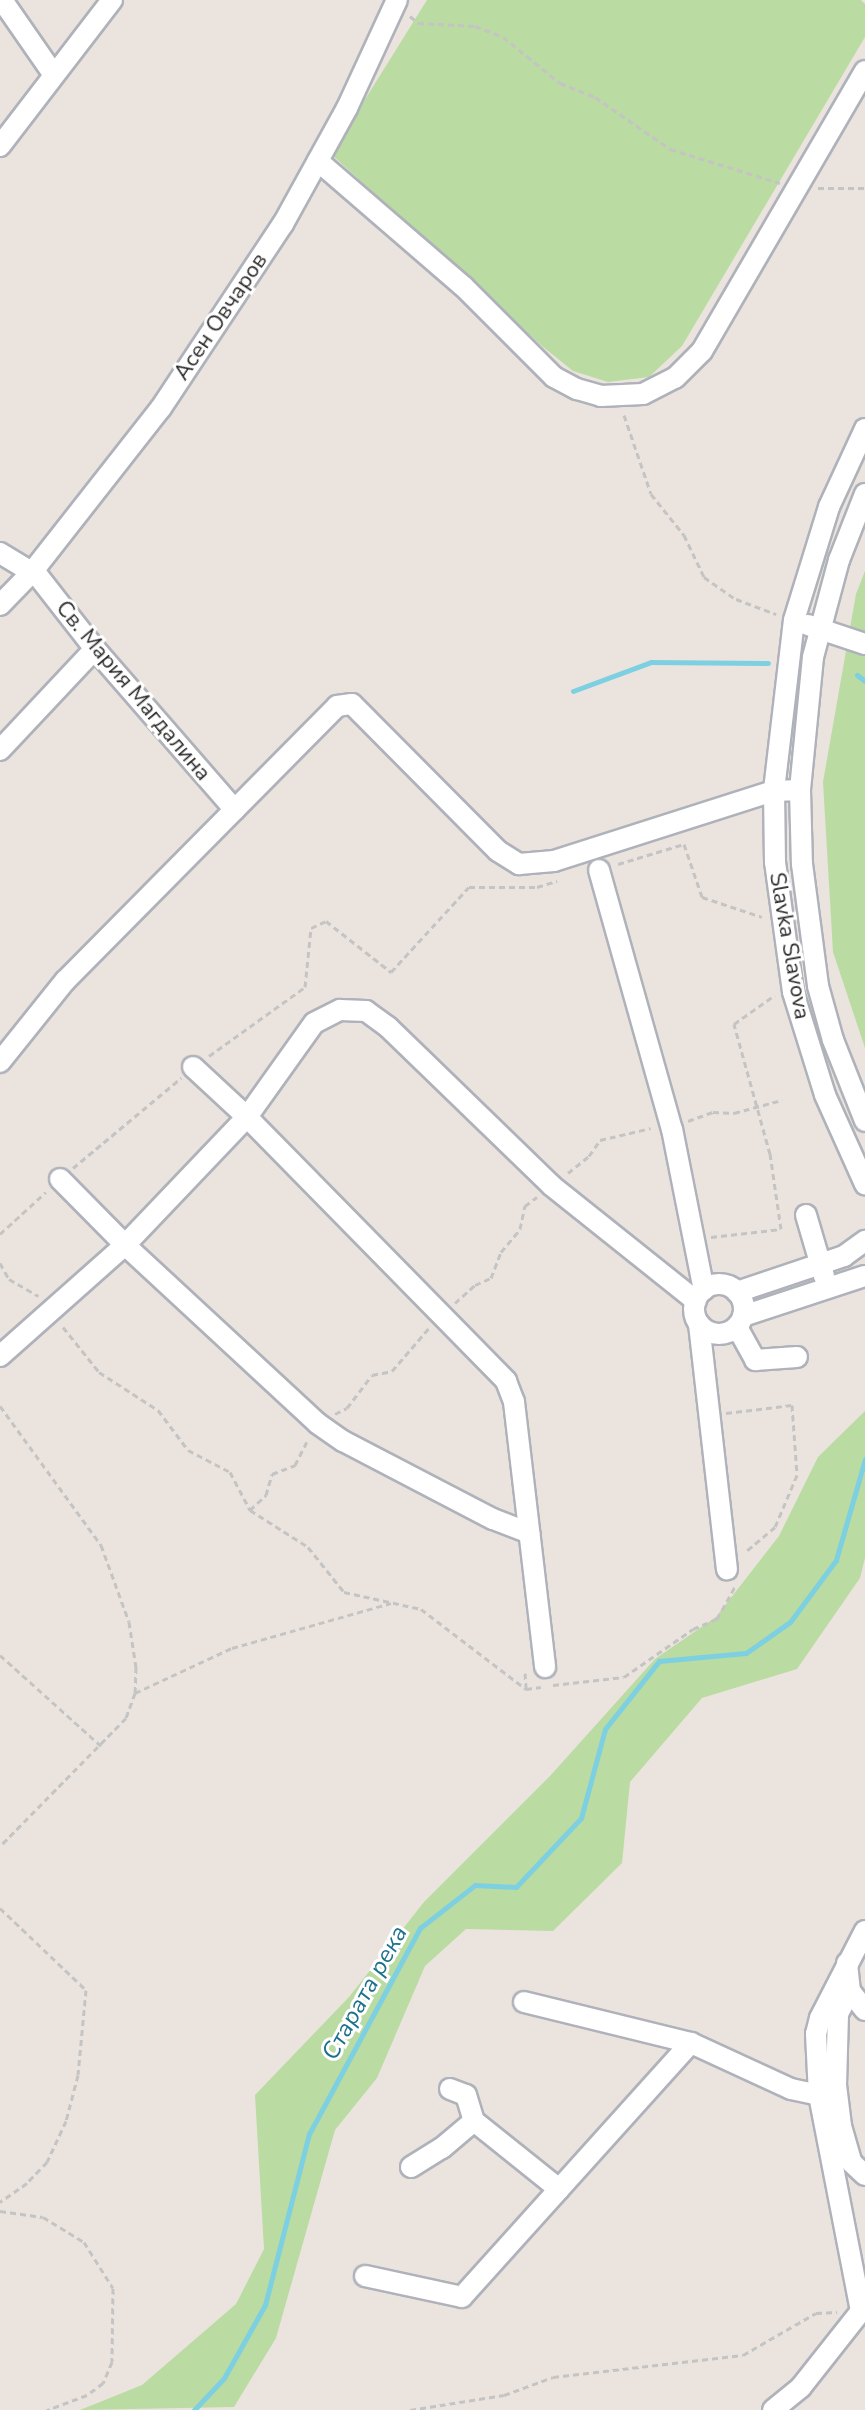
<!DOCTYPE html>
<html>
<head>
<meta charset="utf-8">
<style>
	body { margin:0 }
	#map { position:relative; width:865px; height:2410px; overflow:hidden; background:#ebe4de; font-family:"Nunito Sans",sans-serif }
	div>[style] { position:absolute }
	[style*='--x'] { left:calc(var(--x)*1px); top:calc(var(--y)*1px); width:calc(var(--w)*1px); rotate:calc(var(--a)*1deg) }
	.green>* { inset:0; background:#badba1 }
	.stream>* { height:5px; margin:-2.5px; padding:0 2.5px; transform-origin:2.5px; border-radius:2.5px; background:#7dd0e1 }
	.path>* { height:3px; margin-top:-1.5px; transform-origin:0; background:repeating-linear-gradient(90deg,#c4c4c4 0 6px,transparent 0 10px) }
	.roads { filter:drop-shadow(2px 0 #afb2ba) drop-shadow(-2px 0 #afb2ba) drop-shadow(0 2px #afb2ba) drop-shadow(0 -2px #afb2ba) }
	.minor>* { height:20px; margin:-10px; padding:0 10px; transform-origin:10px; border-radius:10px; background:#fff }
	.minor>.ring { margin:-10px; padding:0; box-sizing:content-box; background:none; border:20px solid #fff; border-radius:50% }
	span { translate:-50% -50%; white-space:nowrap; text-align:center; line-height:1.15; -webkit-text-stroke:6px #fff; paint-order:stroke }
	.street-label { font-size:22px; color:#2b2b2b }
	.water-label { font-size:24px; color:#1c718d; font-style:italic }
</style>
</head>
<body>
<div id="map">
	<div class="green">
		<i style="clip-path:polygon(427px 0,861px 0,865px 4px,865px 37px,682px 346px,649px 377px,608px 382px,573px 371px,542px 346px,331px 154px)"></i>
		<i style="clip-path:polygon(865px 571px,865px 1048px,833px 952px,823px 782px,856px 594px)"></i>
		<i style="clip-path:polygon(865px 1411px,865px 1558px,860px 1578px,797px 1669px,702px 1698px,630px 1782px,622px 1863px,553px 1931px,466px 1929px,425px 1966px,377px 2078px,335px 2130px,276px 2338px,234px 2407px,80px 2410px,142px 2385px,236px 2304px,264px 2249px,255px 2095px,349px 1997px,424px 1902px,550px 1776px,655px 1659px,716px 1617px,779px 1536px,818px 1457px)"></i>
	</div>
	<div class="stream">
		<i style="--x:857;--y:675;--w:10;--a:37"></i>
		<i style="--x:573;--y:691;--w:83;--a:-20.4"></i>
		<i style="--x:651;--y:662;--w:117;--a:0.5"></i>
		<i style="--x:194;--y:2410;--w:44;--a:-46.8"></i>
		<i style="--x:224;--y:2378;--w:84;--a:-60.7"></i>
		<i style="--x:265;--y:2305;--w:177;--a:-75.6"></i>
		<i style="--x:309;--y:2134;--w:234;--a:-61.7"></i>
		<i style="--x:420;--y:1928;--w:70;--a:-38"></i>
		<i style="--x:475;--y:1885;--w:41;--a:2.8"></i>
		<i style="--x:516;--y:1887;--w:95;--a:-46.7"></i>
		<i style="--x:581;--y:1818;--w:92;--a:-74.9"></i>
		<i style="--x:605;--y:1729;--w:87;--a:-51.5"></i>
		<i style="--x:659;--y:1661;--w:87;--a:-5.3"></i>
		<i style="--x:746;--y:1653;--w:54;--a:-35.2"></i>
		<i style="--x:790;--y:1622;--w:77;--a:-53.4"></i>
		<i style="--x:836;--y:1560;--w:105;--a:-74"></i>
	</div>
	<div class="path">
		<i style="--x:410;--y:16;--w:11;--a:41"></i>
		<i style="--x:418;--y:23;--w:57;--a:3"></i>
		<i style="--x:475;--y:26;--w:30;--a:21"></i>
		<i style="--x:503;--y:37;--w:73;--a:38.9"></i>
		<i style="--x:560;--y:83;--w:38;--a:22"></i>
		<i style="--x:595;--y:97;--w:91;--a:34.7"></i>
		<i style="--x:670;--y:149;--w:115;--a:17.2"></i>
		<i style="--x:818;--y:188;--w:47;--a:0"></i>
		<i style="--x:624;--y:415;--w:83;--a:71.1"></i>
		<i style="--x:651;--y:494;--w:53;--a:51.2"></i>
		<i style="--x:684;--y:535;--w:47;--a:64.5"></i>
		<i style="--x:704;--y:577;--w:39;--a:35"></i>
		<i style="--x:736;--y:599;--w:43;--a:20.6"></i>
		<i style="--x:618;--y:864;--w:69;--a:-16.9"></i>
		<i style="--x:684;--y:844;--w:56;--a:71.2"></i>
		<i style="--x:702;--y:897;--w:63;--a:18.4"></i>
		<i style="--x:209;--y:1056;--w:118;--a:-35.7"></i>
		<i style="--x:305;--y:987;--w:59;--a:-84.2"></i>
		<i style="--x:311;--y:928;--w:17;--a:-25"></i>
		<i style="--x:326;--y:921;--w:83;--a:38.1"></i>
		<i style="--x:391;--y:972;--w:115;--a:-47.5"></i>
		<i style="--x:469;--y:887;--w:68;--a:0"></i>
		<i style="--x:537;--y:887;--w:21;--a:-17"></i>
		<i style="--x:688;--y:1121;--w:27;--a:-20"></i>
		<i style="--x:713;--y:1112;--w:21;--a:3"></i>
		<i style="--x:734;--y:1113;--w:50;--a:-15.2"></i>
		<i style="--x:73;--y:1168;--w:141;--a:-39.8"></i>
		<i style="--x:568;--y:1173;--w:27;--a:-39"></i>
		<i style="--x:589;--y:1156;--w:19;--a:-55"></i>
		<i style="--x:600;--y:1140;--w:52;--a:-13.2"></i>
		<i style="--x:0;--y:1234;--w:62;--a:-42.4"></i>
		<i style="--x:711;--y:1237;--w:70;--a:-6.5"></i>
		<i style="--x:781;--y:1229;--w:76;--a:-98.3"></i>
		<i style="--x:770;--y:1154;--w:135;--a:-105.5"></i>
		<i style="--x:734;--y:1024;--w:50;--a:-35.3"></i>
		<i style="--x:0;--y:1263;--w:18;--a:61"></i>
		<i style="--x:9;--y:1279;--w:34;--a:30"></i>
		<i style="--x:455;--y:1303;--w:27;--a:-42"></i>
		<i style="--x:475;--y:1285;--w:17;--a:-24"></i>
		<i style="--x:491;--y:1278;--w:28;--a:-69"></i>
		<i style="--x:501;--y:1252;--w:30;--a:-50"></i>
		<i style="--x:520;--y:1229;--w:24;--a:-78"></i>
		<i style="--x:525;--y:1206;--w:15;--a:-37"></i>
		<i style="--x:63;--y:1327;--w:58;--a:51.3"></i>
		<i style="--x:99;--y:1372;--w:70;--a:32.8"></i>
		<i style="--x:158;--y:1410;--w:50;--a:53.1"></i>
		<i style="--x:188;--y:1450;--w:47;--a:27.6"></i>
		<i style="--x:230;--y:1472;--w:43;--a:62.2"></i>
		<i style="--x:250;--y:1510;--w:69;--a:32.5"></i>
		<i style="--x:308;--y:1547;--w:58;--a:51.3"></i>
		<i style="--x:344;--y:1592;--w:79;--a:12.4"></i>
		<i style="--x:421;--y:1609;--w:132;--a:37.3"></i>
		<i style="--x:526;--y:1689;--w:15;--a:-8"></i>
		<i style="--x:0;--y:1406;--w:172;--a:54"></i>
		<i style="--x:101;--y:1545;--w:82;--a:70"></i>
		<i style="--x:129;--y:1622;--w:46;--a:81.2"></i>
		<i style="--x:136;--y:1667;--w:26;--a:92"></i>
		<i style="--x:135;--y:1693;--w:27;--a:110"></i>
		<i style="--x:126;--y:1718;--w:180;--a:134.5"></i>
		<i style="--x:726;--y:1413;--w:66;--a:-6.9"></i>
		<i style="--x:792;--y:1405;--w:70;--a:85.9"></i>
		<i style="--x:797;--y:1475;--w:56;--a:112.9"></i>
		<i style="--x:775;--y:1527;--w:39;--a:140"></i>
		<i style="--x:335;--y:1414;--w:13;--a:-27"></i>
		<i style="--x:347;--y:1408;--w:41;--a:-52.9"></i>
		<i style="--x:372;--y:1375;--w:20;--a:-11"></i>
		<i style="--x:392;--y:1371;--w:57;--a:-49.3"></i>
		<i style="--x:250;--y:1510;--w:22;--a:-43"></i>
		<i style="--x:266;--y:1495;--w:22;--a:-74"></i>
		<i style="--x:272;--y:1474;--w:25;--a:-21"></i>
		<i style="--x:295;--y:1465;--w:28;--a:-63"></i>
		<i style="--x:0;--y:1655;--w:136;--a:42"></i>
		<i style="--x:525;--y:1673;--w:16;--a:86"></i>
		<i style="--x:553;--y:1685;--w:71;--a:-6.4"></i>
		<i style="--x:624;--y:1677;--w:84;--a:-34.8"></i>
		<i style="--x:693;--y:1629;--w:26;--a:-23"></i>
		<i style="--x:717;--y:1619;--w:39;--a:-61"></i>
		<i style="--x:135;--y:1693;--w:107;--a:-24.9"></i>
		<i style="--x:232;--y:1648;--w:165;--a:-15.8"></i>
		<i style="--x:0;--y:1908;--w:119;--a:43.6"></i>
		<i style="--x:86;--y:1990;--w:85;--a:95.4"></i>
		<i style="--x:78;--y:2075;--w:48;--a:104.6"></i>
		<i style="--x:66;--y:2121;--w:45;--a:114.9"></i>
		<i style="--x:47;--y:2162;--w:29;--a:134"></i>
		<i style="--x:27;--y:2183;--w:33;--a:145"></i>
		<i style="--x:0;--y:2211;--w:43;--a:7.9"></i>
		<i style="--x:43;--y:2217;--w:48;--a:31.4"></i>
		<i style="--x:84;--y:2242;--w:54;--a:57.8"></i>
		<i style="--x:113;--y:2288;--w:74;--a:90.8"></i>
		<i style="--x:112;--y:2362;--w:23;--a:113"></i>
		<i style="--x:103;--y:2383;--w:20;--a:143"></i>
		<i style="--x:87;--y:2395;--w:43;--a:159.4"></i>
		<i style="--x:410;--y:2410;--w:95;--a:-9.1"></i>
		<i style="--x:504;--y:2395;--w:52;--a:-20.2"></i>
		<i style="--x:553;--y:2377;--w:191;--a:-6.6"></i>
		<i style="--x:743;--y:2355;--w:84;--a:-29.9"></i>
		<i style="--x:816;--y:2313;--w:21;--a:-3"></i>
	</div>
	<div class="roads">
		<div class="minor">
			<i style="--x:2;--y:0;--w:91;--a:55.3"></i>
			<i style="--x:0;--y:146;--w:184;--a:-52.5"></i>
			<i style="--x:318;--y:161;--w:191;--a:40.8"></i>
			<i style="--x:463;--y:286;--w:129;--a:45"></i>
			<i style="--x:554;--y:377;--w:26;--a:28"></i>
			<i style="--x:577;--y:389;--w:25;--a:16"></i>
			<i style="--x:601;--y:396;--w:42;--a:-2.7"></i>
			<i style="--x:643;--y:394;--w:36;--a:-27"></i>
			<i style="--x:675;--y:378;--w:38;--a:-45"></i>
			<i style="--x:702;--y:351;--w:324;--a:-59.8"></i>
			<i style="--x:865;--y:429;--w:86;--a:114.8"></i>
			<i style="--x:829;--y:507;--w:118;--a:107.2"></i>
			<i style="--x:794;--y:620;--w:172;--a:96.7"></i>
			<i style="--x:774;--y:791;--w:71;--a:89.2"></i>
			<i style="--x:775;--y:862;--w:131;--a:82.1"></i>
			<i style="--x:793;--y:992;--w:108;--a:72.7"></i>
			<i style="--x:825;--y:1095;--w:98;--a:65.8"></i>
			<i style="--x:865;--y:494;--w:71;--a:111.5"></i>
			<i style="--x:839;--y:560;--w:100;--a:105"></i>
			<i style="--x:813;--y:657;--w:134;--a:95.6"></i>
			<i style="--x:800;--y:790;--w:74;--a:88.5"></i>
			<i style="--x:802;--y:864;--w:123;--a:82.5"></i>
			<i style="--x:818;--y:986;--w:56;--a:74.5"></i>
			<i style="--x:833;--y:1040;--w:87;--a:68.4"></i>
			<i style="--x:0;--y:553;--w:44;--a:31.2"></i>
			<i style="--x:38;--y:576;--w:93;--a:52"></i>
			<i style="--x:95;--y:649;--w:213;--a:49"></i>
			<i style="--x:0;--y:605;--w:47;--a:-45.9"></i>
			<i style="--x:33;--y:571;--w:207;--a:-51.9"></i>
			<i style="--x:161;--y:408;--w:221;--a:-56.5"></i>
			<i style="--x:283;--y:224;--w:132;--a:-61.1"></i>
			<i style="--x:347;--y:108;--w:119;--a:-65.2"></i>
			<i style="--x:808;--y:625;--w:60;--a:18.4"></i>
			<i style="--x:0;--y:750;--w:139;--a:-46.8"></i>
			<i style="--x:599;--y:870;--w:269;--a:74.3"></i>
			<i style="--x:672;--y:1129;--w:164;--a:78.8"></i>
			<i style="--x:0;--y:1062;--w:104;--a:-51.3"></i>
			<i style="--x:65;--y:981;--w:387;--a:-45.3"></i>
			<i style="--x:337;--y:706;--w:15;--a:-8"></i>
			<i style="--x:352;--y:704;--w:207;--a:45.2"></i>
			<i style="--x:498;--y:851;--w:25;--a:32"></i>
			<i style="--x:519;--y:864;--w:35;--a:-5"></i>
			<i style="--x:554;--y:861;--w:231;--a:-17.7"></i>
			<i style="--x:774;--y:791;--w:26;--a:-2"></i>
			<i style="--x:193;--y:1067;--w:74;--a:42.8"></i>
			<i style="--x:247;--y:1117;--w:370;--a:45.5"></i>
			<i style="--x:506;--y:1381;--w:22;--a:69"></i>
			<i style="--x:514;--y:1402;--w:267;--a:83.3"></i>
			<i style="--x:60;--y:1179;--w:93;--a:45.4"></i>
			<i style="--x:125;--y:1245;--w:262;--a:42.8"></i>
			<i style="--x:317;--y:1423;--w:32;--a:35"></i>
			<i style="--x:343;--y:1441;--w:169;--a:27.5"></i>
			<i style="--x:493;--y:1519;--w:39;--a:21"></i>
			<i style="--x:806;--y:1215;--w:64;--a:73.6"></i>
			<i class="ring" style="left:694px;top:1284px;width:30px;height:30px"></i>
			<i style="--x:737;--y:1292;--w:113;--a:-18.6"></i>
			<i style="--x:844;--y:1256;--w:26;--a:-36"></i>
			<i style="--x:743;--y:1316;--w:128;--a:-18.2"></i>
			<i style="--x:699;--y:1324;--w:247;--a:83.5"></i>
			<i style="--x:737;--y:1327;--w:38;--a:61"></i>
			<i style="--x:755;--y:1360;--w:42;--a:-4.1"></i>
			<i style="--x:0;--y:1356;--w:167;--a:-41.6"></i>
			<i style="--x:125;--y:1245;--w:177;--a:-46.4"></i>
			<i style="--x:247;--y:1117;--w:115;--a:-54.5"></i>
			<i style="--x:314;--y:1023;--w:29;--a:-27"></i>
			<i style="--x:340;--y:1010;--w:26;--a:2"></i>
			<i style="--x:366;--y:1011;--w:27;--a:36"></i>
			<i style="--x:388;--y:1027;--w:228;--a:44.1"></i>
			<i style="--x:552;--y:1186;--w:184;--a:38.6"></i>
			<i style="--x:847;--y:1963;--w:28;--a:84"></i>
			<i style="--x:850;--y:1991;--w:26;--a:118"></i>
			<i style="--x:838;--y:2014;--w:71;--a:91.6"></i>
			<i style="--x:836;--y:2085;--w:41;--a:83"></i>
			<i style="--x:841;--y:2126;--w:37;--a:74"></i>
			<i style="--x:851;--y:2162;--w:19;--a:43"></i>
			<i style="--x:850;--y:1991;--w:24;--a:52"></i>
			<i style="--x:524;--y:2002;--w:172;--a:13.8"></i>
			<i style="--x:691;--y:2043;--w:110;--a:24.7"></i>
			<i style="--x:791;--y:2089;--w:29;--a:12"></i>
			<i style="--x:450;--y:2089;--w:17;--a:21"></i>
			<i style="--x:466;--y:2095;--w:27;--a:73"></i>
			<i style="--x:411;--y:2167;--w:36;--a:-32"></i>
			<i style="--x:442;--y:2148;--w:42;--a:-40.2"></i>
			<i style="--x:474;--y:2121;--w:109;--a:38.7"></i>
			<i style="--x:365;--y:2276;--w:99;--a:12.2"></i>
			<i style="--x:462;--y:2297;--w:342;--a:-48"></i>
			<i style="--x:773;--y:2410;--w:36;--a:-39"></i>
			<i style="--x:801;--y:2387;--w:97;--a:-51.7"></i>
			<i style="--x:861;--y:2311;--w:220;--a:-101"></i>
			<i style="--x:819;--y:2095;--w:61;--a:-92.8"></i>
			<i style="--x:816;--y:2034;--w:16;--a:-76"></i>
			<i style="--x:820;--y:2018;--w:98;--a:-62.7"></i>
		</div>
	</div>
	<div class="street-label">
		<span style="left:221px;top:317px;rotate:-56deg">Асен Овчаров</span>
		<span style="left:133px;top:691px;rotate:50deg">Св. Мария Магдалина</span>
		<span style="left:789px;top:946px;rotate:80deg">Slavka Slavova</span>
	</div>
	<div class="water-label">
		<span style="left:365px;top:1993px;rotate:-61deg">Старата река</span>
	</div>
</div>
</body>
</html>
